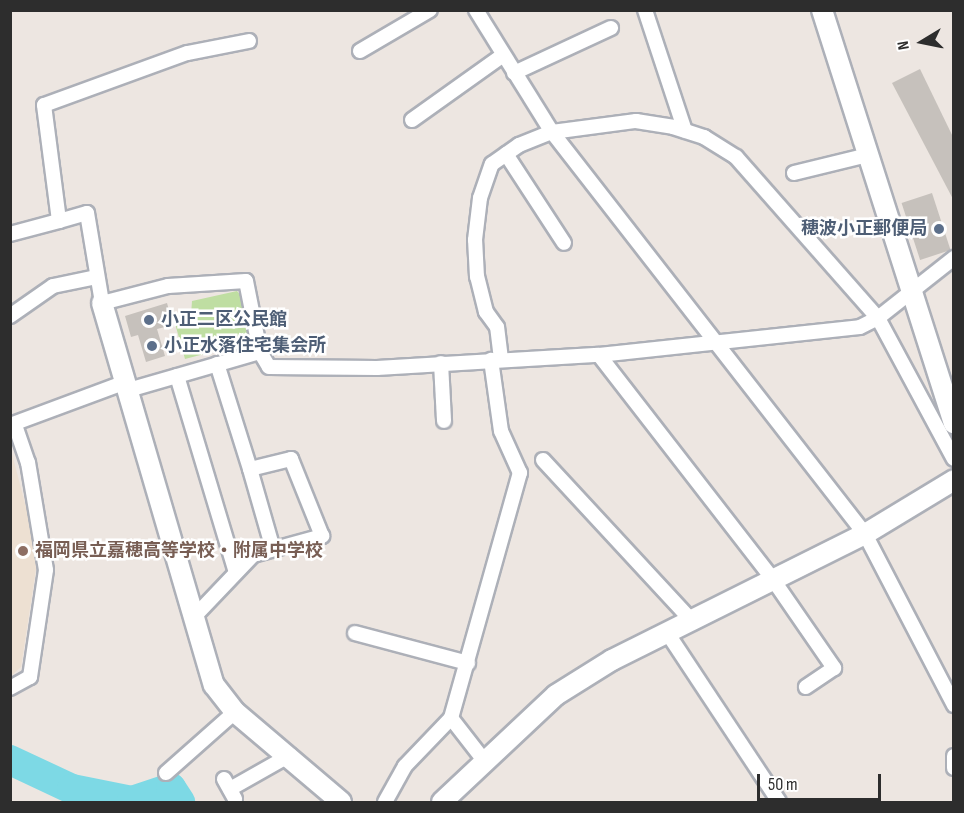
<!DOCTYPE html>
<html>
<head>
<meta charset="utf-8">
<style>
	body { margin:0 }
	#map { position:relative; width:964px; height:813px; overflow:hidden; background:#ede6e1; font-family:"Sofia Sans Condensed","Noto Sans JP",sans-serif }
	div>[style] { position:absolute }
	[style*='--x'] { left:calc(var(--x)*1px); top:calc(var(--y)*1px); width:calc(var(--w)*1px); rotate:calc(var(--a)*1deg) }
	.education>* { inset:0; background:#ede0d2 }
	.green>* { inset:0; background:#bfdea2 }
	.river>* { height:30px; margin:-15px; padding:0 15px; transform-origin:15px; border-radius:15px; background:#7dd9e5 }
	.building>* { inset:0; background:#c6c1bc; transform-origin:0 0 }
	.roads { filter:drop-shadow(2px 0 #adb0b8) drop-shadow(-2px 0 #adb0b8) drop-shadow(0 2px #adb0b8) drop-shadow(0 -2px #adb0b8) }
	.street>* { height:14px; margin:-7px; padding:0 7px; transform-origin:7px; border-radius:7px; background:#fff }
	.secondary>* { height:20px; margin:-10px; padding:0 10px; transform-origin:10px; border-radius:10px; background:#fff }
	.dots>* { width:16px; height:16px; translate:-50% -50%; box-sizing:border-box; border:3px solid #fff; border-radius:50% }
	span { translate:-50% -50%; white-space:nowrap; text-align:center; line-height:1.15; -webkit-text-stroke:5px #fff; paint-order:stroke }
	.service-label { font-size:18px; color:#4e5e75; font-weight:700 }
	.right { translate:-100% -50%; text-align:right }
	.left { translate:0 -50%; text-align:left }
	.education-label { font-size:18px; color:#785e54; font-weight:700 }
	.frame { position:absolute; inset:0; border:12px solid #2d2d2d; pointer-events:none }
	.north { position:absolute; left:892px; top:12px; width:60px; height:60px; -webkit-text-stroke:4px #fff; paint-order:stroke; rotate:260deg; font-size:16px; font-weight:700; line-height:24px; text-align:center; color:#2d2d2d }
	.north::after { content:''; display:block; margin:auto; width:21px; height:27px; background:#2d2d2d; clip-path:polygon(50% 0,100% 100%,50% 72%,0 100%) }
	.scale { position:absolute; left:757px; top:774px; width:124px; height:27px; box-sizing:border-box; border:3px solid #2d2d2d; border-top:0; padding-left:8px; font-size:18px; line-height:21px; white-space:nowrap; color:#2d2d2d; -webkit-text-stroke:4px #fff; paint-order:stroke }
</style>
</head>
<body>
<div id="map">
	<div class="education">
		<i style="clip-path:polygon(11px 450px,33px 534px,36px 569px,21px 667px,11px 676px)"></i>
	</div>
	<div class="green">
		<i style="clip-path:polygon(237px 291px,242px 297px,250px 342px,185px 359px,174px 320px,191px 315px,192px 301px)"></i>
	</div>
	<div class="river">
		<i style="--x:10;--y:760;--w:68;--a:25.1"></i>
		<i style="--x:72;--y:789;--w:61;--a:11.3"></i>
		<i style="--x:132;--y:801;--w:41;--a:-18.4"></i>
		<i style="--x:171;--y:788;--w:17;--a:57"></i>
	</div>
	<div class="building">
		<i style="clip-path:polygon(920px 69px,954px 139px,954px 201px,892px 83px)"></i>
		<i style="left:932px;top:193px;width:60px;height:32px;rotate:72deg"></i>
		<i style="clip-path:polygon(167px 303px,173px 325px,157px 329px,165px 356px,146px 362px,138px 335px,131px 337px,125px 316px)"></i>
	</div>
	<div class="roads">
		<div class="street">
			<i style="--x:476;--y:10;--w:144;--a:58.1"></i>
			<i style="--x:552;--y:132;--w:509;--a:52.1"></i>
			<i style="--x:865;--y:534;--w:193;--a:62.5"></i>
			<i style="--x:645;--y:10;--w:127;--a:71.7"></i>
			<i style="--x:249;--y:41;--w:63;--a:169"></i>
			<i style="--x:187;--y:53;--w:152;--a:160"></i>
			<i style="--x:44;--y:105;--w:117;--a:82.6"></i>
			<i style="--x:59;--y:221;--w:29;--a:-16"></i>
			<i style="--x:87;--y:213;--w:91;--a:80.5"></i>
			<i style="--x:102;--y:303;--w:68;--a:-14.4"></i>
			<i style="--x:168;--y:286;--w:78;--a:-3.7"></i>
			<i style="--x:246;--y:281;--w:72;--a:78.8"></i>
			<i style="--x:260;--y:352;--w:17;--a:59"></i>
			<i style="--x:269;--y:367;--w:108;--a:0.5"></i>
			<i style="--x:377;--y:368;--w:222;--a:-3.4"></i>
			<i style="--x:599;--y:355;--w:262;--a:-6.1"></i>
			<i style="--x:860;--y:327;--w:20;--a:-27"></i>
			<i style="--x:878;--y:318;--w:97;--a:-38.3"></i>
			<i style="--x:360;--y:51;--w:81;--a:-30.4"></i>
			<i style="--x:514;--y:73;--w:107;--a:-24.9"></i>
			<i style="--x:412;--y:120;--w:112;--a:-35.5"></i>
			<i style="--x:506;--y:154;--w:106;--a:56.9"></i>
			<i style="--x:794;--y:173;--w:76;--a:-13.7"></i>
			<i style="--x:10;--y:234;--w:51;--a:-14.9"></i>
			<i style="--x:10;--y:316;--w:52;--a:-34.9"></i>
			<i style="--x:53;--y:286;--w:45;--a:-11.6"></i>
			<i style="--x:599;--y:355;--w:286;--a:52.2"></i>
			<i style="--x:774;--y:581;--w:106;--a:55.4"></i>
			<i style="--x:834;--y:668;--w:34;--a:146"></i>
			<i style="--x:501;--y:359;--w:32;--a:-97"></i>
			<i style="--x:497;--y:327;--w:19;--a:-126"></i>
			<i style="--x:486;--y:312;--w:36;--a:-104"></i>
			<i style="--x:477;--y:277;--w:37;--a:-93"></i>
			<i style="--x:475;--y:240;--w:42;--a:-83.2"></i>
			<i style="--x:480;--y:198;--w:36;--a:-71"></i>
			<i style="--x:492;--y:164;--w:33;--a:-35"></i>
			<i style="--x:519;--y:145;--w:35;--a:-22"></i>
			<i style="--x:552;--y:132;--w:85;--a:-7.5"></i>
			<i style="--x:636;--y:121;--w:37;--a:9"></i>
			<i style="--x:673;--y:127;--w:33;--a:18"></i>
			<i style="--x:704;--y:137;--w:38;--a:32"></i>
			<i style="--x:736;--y:157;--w:215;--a:48.6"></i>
			<i style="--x:878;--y:318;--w:160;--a:61.7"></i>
			<i style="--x:441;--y:363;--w:58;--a:87"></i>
			<i style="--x:177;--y:376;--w:202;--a:73.3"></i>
			<i style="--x:125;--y:391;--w:141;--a:-16.1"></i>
			<i style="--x:10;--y:425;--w:121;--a:-20.4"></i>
			<i style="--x:543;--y:460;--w:221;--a:47.2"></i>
			<i style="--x:250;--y:469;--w:83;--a:74"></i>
			<i style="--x:194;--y:617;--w:86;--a:-46.4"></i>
			<i style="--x:253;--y:555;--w:72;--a:-15.4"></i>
			<i style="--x:322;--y:536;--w:83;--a:-111.9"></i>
			<i style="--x:291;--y:459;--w:42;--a:166.3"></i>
			<i style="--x:250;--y:469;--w:110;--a:-107.4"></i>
			<i style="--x:355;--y:633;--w:117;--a:14.9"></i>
			<i style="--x:668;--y:634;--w:201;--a:56.5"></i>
			<i style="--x:10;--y:688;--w:23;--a:-29"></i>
			<i style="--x:30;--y:677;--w:108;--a:-81.5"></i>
			<i style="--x:46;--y:570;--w:109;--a:-99.5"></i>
			<i style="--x:28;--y:463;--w:40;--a:-108.9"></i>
			<i style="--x:451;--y:718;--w:57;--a:52.1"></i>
			<i style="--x:954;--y:756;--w:12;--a:90"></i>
			<i style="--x:166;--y:773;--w:92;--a:-41.5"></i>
			<i style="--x:224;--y:779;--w:23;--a:61"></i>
			<i style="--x:230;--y:789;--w:69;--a:-29.5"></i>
			<i style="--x:385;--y:802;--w:41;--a:-60.9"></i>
			<i style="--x:405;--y:766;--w:66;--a:-46.2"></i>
			<i style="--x:451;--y:718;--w:255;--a:-74.3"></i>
			<i style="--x:520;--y:473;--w:46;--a:-114.3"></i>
			<i style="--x:501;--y:431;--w:72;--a:-98"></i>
		</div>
		<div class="secondary">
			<i style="--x:822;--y:10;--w:434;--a:72.3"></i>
			<i style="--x:102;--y:303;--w:398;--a:73.7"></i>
			<i style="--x:214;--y:685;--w:34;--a:52"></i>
			<i style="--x:235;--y:712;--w:139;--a:40.3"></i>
			<i style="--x:442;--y:802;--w:156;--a:-43.2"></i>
			<i style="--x:556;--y:695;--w:66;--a:-32"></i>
			<i style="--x:612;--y:660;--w:283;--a:-26.5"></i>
			<i style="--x:865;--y:534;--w:104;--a:-31.2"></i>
		</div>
	</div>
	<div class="dots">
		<i style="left:939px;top:229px;background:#5c6f8a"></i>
		<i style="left:149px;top:320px;background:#5c6f8a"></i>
		<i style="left:152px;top:346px;background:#5c6f8a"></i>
		<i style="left:23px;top:551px;background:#8d6e63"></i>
	</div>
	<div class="service-label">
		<span class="right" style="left:927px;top:229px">穂波小正郵便局</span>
		<span class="left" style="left:161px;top:320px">小正二区公民館</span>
		<span class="left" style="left:164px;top:346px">小正水落住宅集会所</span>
	</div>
	<div class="education-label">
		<span class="left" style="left:35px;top:551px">福岡県立嘉穂高等学校・附属中学校</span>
	</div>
	<div class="frame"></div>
	<div class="north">N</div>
	<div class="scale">50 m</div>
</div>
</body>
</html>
